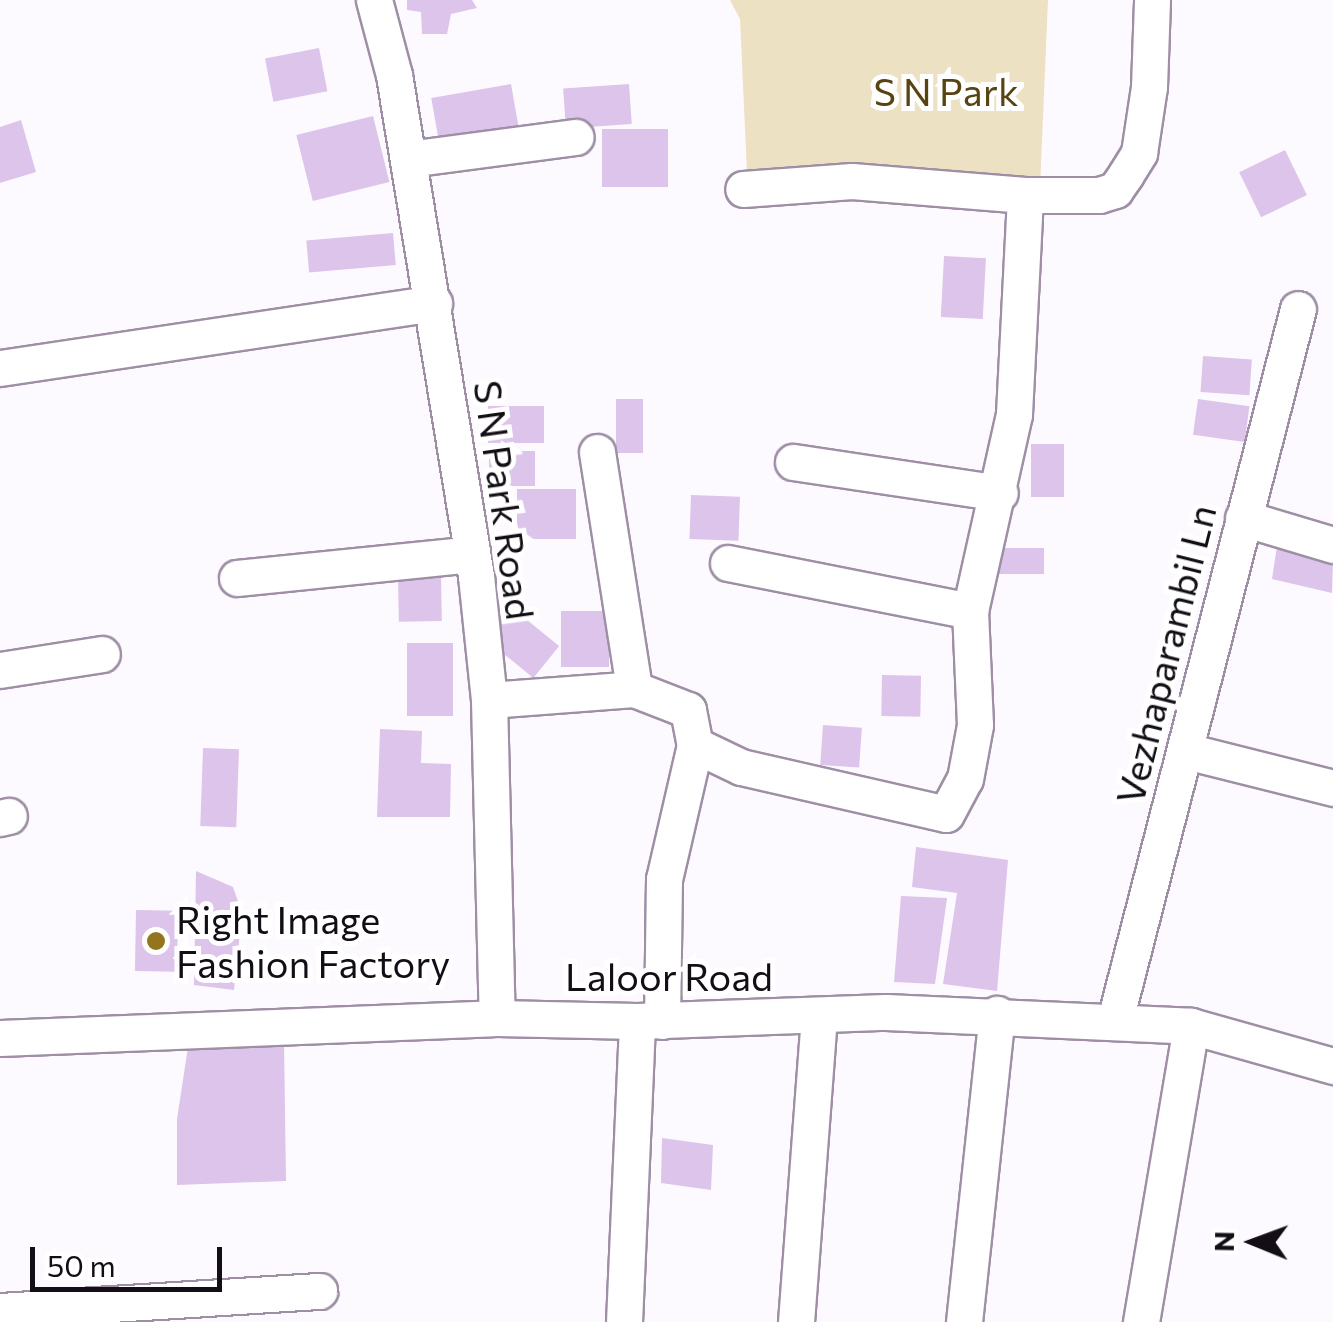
<!DOCTYPE html>
<html>
<head>
<meta charset="utf-8">
<style>
	body { margin:0 }
	#map { position:relative; width:1333px; height:1322px; overflow:hidden; background:#fdfaff; font-family:Commissioner,sans-serif }
	div>[style] { position:absolute }
	[style*='--x'] { left:calc(var(--x)*1px); top:calc(var(--y)*1px); width:calc(var(--w)*1px); rotate:calc(var(--a)*1deg) }
	.green>* { inset:0; background:#ede1c3 }
	.building>* { inset:0; background:#ddc4ea; transform-origin:0 0 }
	.roads { filter:drop-shadow(2px 0 #9e8fa5) drop-shadow(-2px 0 #9e8fa5) drop-shadow(0 2px #9e8fa5) drop-shadow(0 -2px #9e8fa5) }
	.minor>* { height:35px; margin:-17.5px; padding:0 17.5px; transform-origin:17.5px; border-radius:17.5px; background:#fff }
	.dots>* { width:28px; height:28px; translate:-50% -50%; box-sizing:border-box; border:5px solid #fff; border-radius:50% }
	span { translate:-50% -50%; white-space:nowrap; text-align:center; line-height:1.15; -webkit-text-stroke:10px #fff; paint-order:stroke }
	.park-label { font-size:38px; color:#574412 }
	.street-label { font-size:38px; color:#130e16 }
	.poi-label { font-size:38px; color:#130e16 }
	.left { translate:0 -50%; text-align:left }
	.north { position:absolute; left:1203px; top:1192px; width:100px; height:100px; -webkit-text-stroke:8px #fff; paint-order:stroke; rotate:271deg; font-size:28px; font-weight:700; line-height:40px; text-align:center; color:#130e16 }
	.north::after { content:''; display:block; margin:auto; width:35px; height:45px; background:#130e16; clip-path:polygon(50% 0,100% 100%,50% 72%,0 100%) }
	.scale { position:absolute; left:30px; top:1247px; width:192px; height:45px; box-sizing:border-box; border:5px solid #130e16; border-top:0; padding-left:12px; font-size:30px; line-height:35px; white-space:nowrap; color:#130e16; -webkit-text-stroke:8px #fff; paint-order:stroke }
</style>
</head>
<body>
<div id="map">
	<div class="green">
		<i style="clip-path:polygon(730px 0,1048px 0,1040px 188px,747px 173px,740px 19px)"></i>
	</div>
	<div class="building">
		<i style="clip-path:polygon(407px 0,472px 0,477px 8px,451px 14px,447px 34px,422px 34px,421px 12px,407px 10px)"></i>
		<i style="left:319px;top:48px;width:44px;height:55px;rotate:79deg"></i>
		<i style="left:511px;top:84px;width:47px;height:81px;rotate:80deg"></i>
		<i style="left:629px;top:84px;width:40px;height:66px;rotate:86deg"></i>
		<i style="left:373px;top:116px;width:68px;height:79px;rotate:76deg"></i>
		<i style="clip-path:polygon(21px 120px,36px 172px,0 183px,0 127px)"></i>
		<i style="left:602px;top:129px;width:66px;height:58px"></i>
		<i style="left:1285px;top:150px;width:50px;height:51px;rotate:64deg"></i>
		<i style="left:393px;top:233px;width:32px;height:87px;rotate:85deg"></i>
		<i style="left:944px;top:256px;width:42px;height:61px;rotate:3deg"></i>
		<i style="left:1203px;top:356px;width:49px;height:36px;rotate:4deg"></i>
		<i style="left:616px;top:399px;width:27px;height:54px"></i>
		<i style="left:1198px;top:399px;width:52px;height:36px;rotate:8deg"></i>
		<i style="left:488px;top:406px;width:56px;height:37px"></i>
		<i style="left:1031px;top:444px;width:33px;height:53px"></i>
		<i style="left:489px;top:451px;width:46px;height:35px"></i>
		<i style="left:517px;top:489px;width:59px;height:50px"></i>
		<i style="left:691px;top:495px;width:49px;height:44px;rotate:2deg"></i>
		<i style="clip-path:polygon(1277px 546px,1333px 558px,1332px 593px,1272px 579px)"></i>
		<i style="left:993px;top:548px;width:51px;height:26px"></i>
		<i style="left:441px;top:574px;width:47px;height:43px;rotate:89deg"></i>
		<i style="left:511px;top:607px;width:62px;height:41px;rotate:39deg"></i>
		<i style="left:561px;top:611px;width:48px;height:56px"></i>
		<i style="left:453px;top:643px;width:73px;height:46px;rotate:90deg"></i>
		<i style="left:882px;top:675px;width:39px;height:41px;rotate:1deg"></i>
		<i style="left:823px;top:725px;width:39px;height:40px;rotate:4deg"></i>
		<i style="clip-path:polygon(380px 729px,422px 731px,421px 763px,451px 764px,450px 817px,377px 817px)"></i>
		<i style="left:203px;top:748px;width:36px;height:78px;rotate:2deg"></i>
		<i style="clip-path:polygon(916px 847px,1008px 860px,997px 991px,943px 984px,957px 893px,912px 887px)"></i>
		<i style="clip-path:polygon(196px 871px,233px 887px,242px 913px,234px 990px,194px 985px)"></i>
		<i style="clip-path:polygon(901px 896px,947px 898px,935px 984px,894px 982px)"></i>
		<i style="left:136px;top:910px;width:42px;height:61px;rotate:1deg"></i>
		<i style="clip-path:polygon(284px 1042px,286px 1181px,177px 1185px,177px 1119px,188px 1047px)"></i>
		<i style="clip-path:polygon(662px 1138px,713px 1145px,711px 1190px,661px 1183px)"></i>
	</div>
	<div class="roads">
		<div class="minor">
			<i style="--x:374;--y:0;--w:78;--a:75.1"></i>
			<i style="--x:394;--y:75;--w:508;--a:80.7"></i>
			<i style="--x:476;--y:576;--w:125;--a:84"></i>
			<i style="--x:489;--y:700;--w:318;--a:88.6"></i>
			<i style="--x:408;--y:159;--w:169;--a:-7.5"></i>
			<i style="--x:1025;--y:195;--w:74;--a:0"></i>
			<i style="--x:1099;--y:195;--w:17;--a:-17"></i>
			<i style="--x:1115;--y:190;--w:19;--a:-55"></i>
			<i style="--x:1126;--y:174;--w:25;--a:-58"></i>
			<i style="--x:1139;--y:153;--w:67;--a:-81.4"></i>
			<i style="--x:1149;--y:87;--w:87;--a:-88"></i>
			<i style="--x:0;--y:368;--w:439;--a:-8.5"></i>
			<i style="--x:597;--y:452;--w:240;--a:81.1"></i>
			<i style="--x:793;--y:462;--w:209;--a:8.5"></i>
			<i style="--x:1243;--y:518;--w:94;--a:16.7"></i>
			<i style="--x:728;--y:563;--w:247;--a:11.2"></i>
			<i style="--x:237;--y:578;--w:236;--a:-5.8"></i>
			<i style="--x:0;--y:670;--w:103;--a:-8.9"></i>
			<i style="--x:489;--y:700;--w:145;--a:-4.3"></i>
			<i style="--x:634;--y:689;--w:58;--a:21.3"></i>
			<i style="--x:688;--y:710;--w:36;--a:79"></i>
			<i style="--x:695;--y:745;--w:138;--a:103"></i>
			<i style="--x:664;--y:879;--w:142;--a:90.8"></i>
			<i style="--x:695;--y:745;--w:51;--a:25.6"></i>
			<i style="--x:741;--y:767;--w:210;--a:12.9"></i>
			<i style="--x:946;--y:814;--w:40;--a:-62"></i>
			<i style="--x:965;--y:779;--w:55;--a:-79.5"></i>
			<i style="--x:975;--y:725;--w:114;--a:-92.5"></i>
			<i style="--x:970;--y:611;--w:202;--a:-77.4"></i>
			<i style="--x:1014;--y:414;--w:219;--a:-87.1"></i>
			<i style="--x:1025;--y:195;--w:174;--a:-175.4"></i>
			<i style="--x:852;--y:181;--w:109;--a:175.8"></i>
			<i style="--x:1186;--y:751;--w:152;--a:14.1"></i>
			<i style="--x:0;--y:818;--w:9;--a:-13"></i>
			<i style="--x:1115;--y:1020;--w:734;--a:-75.57"></i>
			<i style="--x:0;--y:1038;--w:497;--a:-2.3"></i>
			<i style="--x:497;--y:1018;--w:140;--a:1.2"></i>
			<i style="--x:637;--y:1021;--w:249;--a:-2.1"></i>
			<i style="--x:886;--y:1012;--w:305;--a:2.6"></i>
			<i style="--x:1191;--y:1026;--w:148;--a:15.7"></i>
			<i style="--x:0;--y:1311;--w:320;--a:-3.6"></i>
			<i style="--x:624;--y:1322;--w:301;--a:-87.5"></i>
			<i style="--x:796;--y:1322;--w:305;--a:-85.7"></i>
			<i style="--x:964;--y:1322;--w:310;--a:-83.9"></i>
			<i style="--x:1141;--y:1322;--w:300;--a:-80.4"></i>
		</div>
	</div>
	<div class="dots">
		<i style="left:156px;top:941px;background:#94741c"></i>
	</div>
	<div class="park-label">
		<span style="left:946px;top:91px">S N Park</span>
	</div>
	<div class="street-label">
		<span style="left:505px;top:500px;rotate:82deg">S N Park Road</span>
		<span style="left:1165px;top:654px;rotate:-76deg">Vezhaparambil Ln</span>
		<span style="left:669px;top:976px">Laloor Road</span>
	</div>
	<div class="poi-label">
		<span class="left" style="left:176px;top:941px">Right Image<br>Fashion Factory</span>
	</div>
	<div class="north">N</div>
	<div class="scale">50 m</div>
</div>
</body>
</html>
